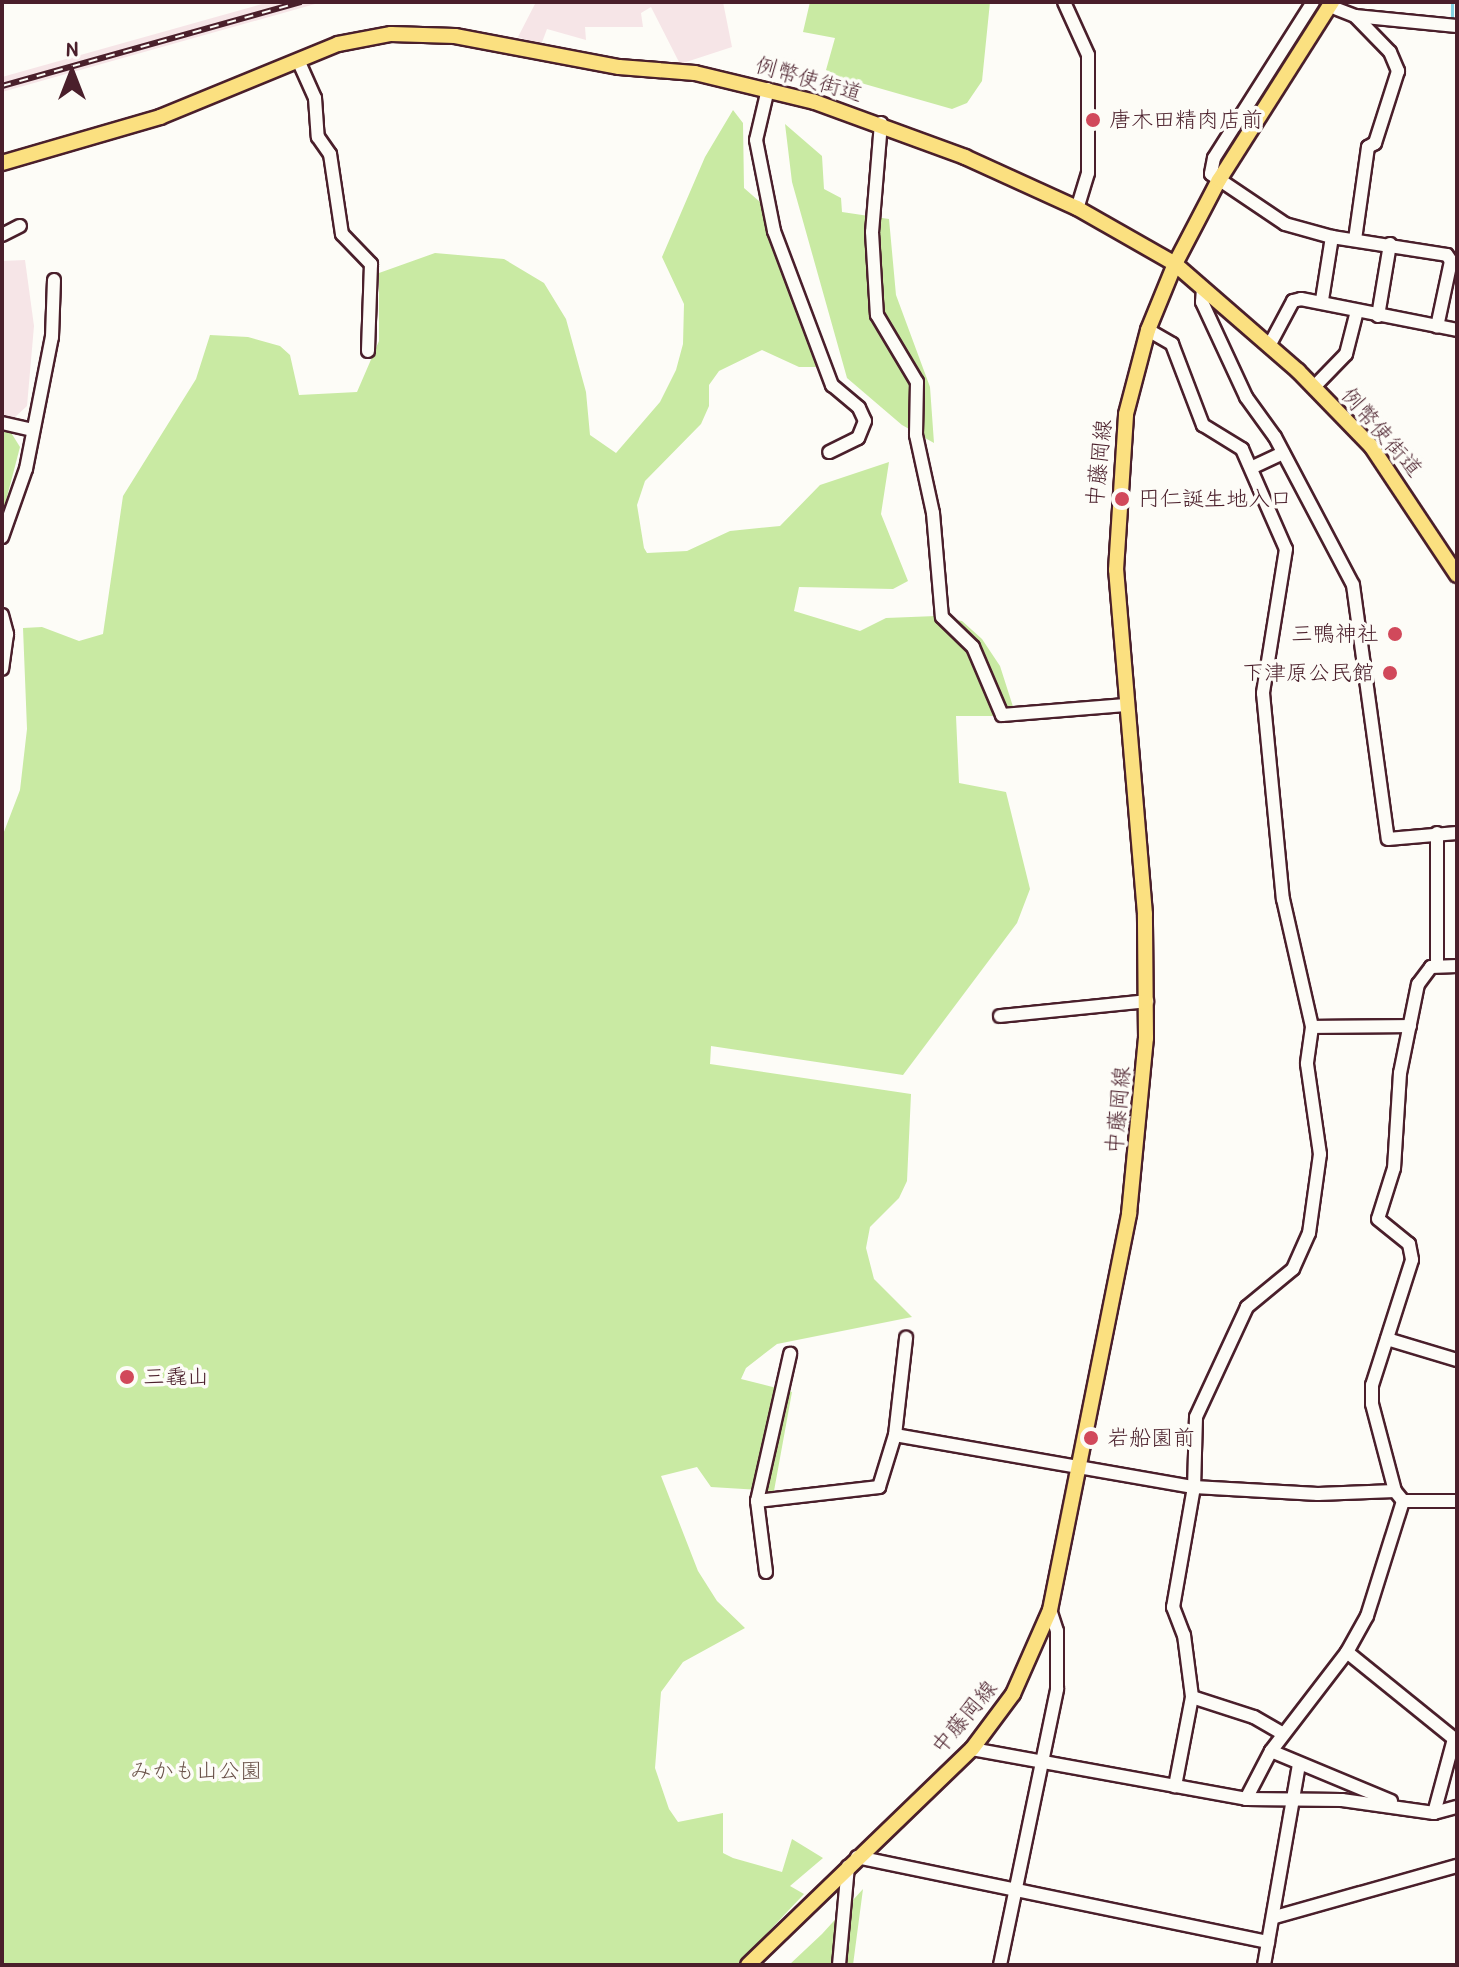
<!DOCTYPE html>
<html>
<head>
<meta charset="utf-8">
<style>
	body { margin:0 }
	#map { position:relative; width:1459px; height:1967px; overflow:hidden; background:#fdfcf7; font-family:"Patrick Hand","Klee One",sans-serif }
	div>[style] { position:absolute }
	[style*='--x'] { left:calc(var(--x)*1px); top:calc(var(--y)*1px); width:calc(var(--w)*1px); rotate:calc(var(--a)*1deg) }
	.built>* { inset:0; background:#f6e5e7 }
	.green>* { inset:0; background:#c9eaa3 }
	.stream>* { height:3px; margin:-1.5px; padding:0 1.5px; transform-origin:1.5px; border-radius:1.5px; background:#85d3e3 }
	.roads { filter:drop-shadow(2px 0 #4a1f2b) drop-shadow(-2px 0 #4a1f2b) drop-shadow(0 2px #4a1f2b) drop-shadow(0 -2px #4a1f2b) }
	.minor>* { height:12px; margin:-6px; padding:0 6px; transform-origin:6px; border-radius:6px; background:#fdfcf7 }
	.major>* { height:14px; margin:-7px; padding:0 7px; transform-origin:7px; border-radius:7px; background:#fbe080 }
	.rail>* { height:6px; margin-top:-3px; transform-origin:0; background:repeating-linear-gradient(90deg,#fdfcf7 0 9px,#4a1f2b 0 18px); box-sizing:border-box; border-block:2px solid #4a1f2b }
	.dots>* { width:22px; height:22px; translate:-50% -50%; box-sizing:border-box; border:4px solid #fdfcf7; border-radius:50% }
	span { translate:-50% -50%; white-space:nowrap; text-align:center; line-height:1.15; -webkit-text-stroke:7px #fdfcf7; paint-order:stroke }
	.street-label { font-size:22px; color:#4a1f2b }
	.poi-label { font-size:22px; color:#4a1f2b }
	.left { translate:0 -50%; text-align:left }
	.right { translate:-100% -50%; text-align:right }
	.park-label { font-size:22px; color:#6a5249 }
	.frame { position:absolute; inset:0; border:4px solid #4a1f2b; pointer-events:none }
	.north { position:absolute; left:32px; top:32px; width:80px; height:80px; -webkit-text-stroke:6px #fdfcf7; paint-order:stroke; rotate:0deg; font-size:22px; font-weight:700; line-height:32px; text-align:center; color:#4a1f2b }
	.north::after { content:''; display:block; margin:auto; width:28px; height:36px; background:#4a1f2b; clip-path:polygon(50% 0,100% 100%,50% 72%,0 100%) }
</style>
</head>
<body>
<div id="map">
	<div class="built">
		<i style="clip-path:polygon(269px 2px,322px 2px,2px 92px,2px 77px)"></i>
		<i style="clip-path:polygon(536px 2px,723px 2px,732px 47px,680px 64px,651px 7px,641px 13px,643px 27px,585px 27px,586px 40px,547px 29px,541px 45px,518px 37px)"></i>
		<i style="clip-path:polygon(25px 260px,34px 326px,27px 406px,14px 418px,2px 416px,2px 261px)"></i>
	</div>
	<div class="green">
		<i style="clip-path:polygon(810px 2px,990px 2px,982px 81px,967px 103px,952px 109px,840px 77px,826px 70px,835px 38px,803px 32px)"></i>
		<i style="clip-path:polygon(733px 110px,743px 123px,744px 188px,769px 210px,818px 363px,816px 367px,799px 367px,762px 350px,719px 371px,709px 385px,709px 406px,701px 424px,645px 481px,637px 505px,644px 548px,647px 553px,687px 551px,730px 531px,780px 526px,820px 485px,889px 462px,881px 514px,908px 581px,893px 589px,799px 587px,794px 611px,860px 631px,886px 618px,936px 616px,962px 621px,982px 639px,1000px 666px,1016px 716px,956px 716px,959px 783px,1006px 792px,1030px 889px,1017px 923px,903px 1075px,711px 1046px,710px 1064px,911px 1094px,907px 1181px,899px 1198px,870px 1227px,866px 1248px,874px 1279px,912px 1317px,777px 1344px,746px 1368px,741px 1379px,792px 1392px,774px 1491px,711px 1487px,697px 1467px,661px 1476px,698px 1571px,717px 1601px,745px 1628px,683px 1662px,661px 1692px,655px 1768px,669px 1809px,678px 1822px,723px 1813px,723px 1853px,733px 1858px,782px 1872px,792px 1839px,823px 1858px,790px 1886px,804px 1894px,737px 1965px,2px 1965px,2px 837px,20px 790px,27px 729px,23px 628px,42px 627px,79px 641px,103px 634px,123px 496px,196px 379px,210px 335px,248px 337px,280px 346px,290px 355px,299px 395px,357px 392px,379px 341px,379px 273px,435px 253px,504px 259px,544px 283px,566px 319px,586px 392px,590px 435px,616px 453px,660px 402px,676px 370px,683px 344px,684px 304px,662px 257px,705px 157px)"></i>
		<i style="clip-path:polygon(785px 124px,822px 156px,824px 189px,841px 198px,842px 212px,889px 219px,896px 295px,930px 387px,934px 443px,902px 425px,847px 378px,792px 182px)"></i>
		<i style="clip-path:polygon(2px 429px,10px 431px,20px 447px,2px 516px)"></i>
		<i style="clip-path:polygon(863px 1889px,853px 1965px,789px 1965px,822px 1934px)"></i>
	</div>
	<div class="stream">
		<i style="--x:1452;--y:2;--w:21;--a:90"></i>
	</div>
	<div class="roads">
		<div class="minor">
			<i style="--x:1064;--y:2;--w:58;--a:65.6"></i>
			<i style="--x:1088;--y:55;--w:118;--a:90"></i>
			<i style="--x:1088;--y:173;--w:37;--a:107"></i>
			<i style="--x:1313;--y:2;--w:185;--a:122.4"></i>
			<i style="--x:1214;--y:158;--w:16;--a:101"></i>
			<i style="--x:1211;--y:174;--w:89;--a:34"></i>
			<i style="--x:1285;--y:224;--w:49;--a:15.5"></i>
			<i style="--x:1332;--y:237;--w:116;--a:8.9"></i>
			<i style="--x:1447;--y:255;--w:7;--a:56"></i>
			<i style="--x:1451;--y:261;--w:67;--a:102"></i>
			<i style="--x:1337;--y:9;--w:19;--a:21"></i>
			<i style="--x:1355;--y:16;--w:102;--a:5.6"></i>
			<i style="--x:1355;--y:16;--w:50;--a:45.8"></i>
			<i style="--x:1390;--y:52;--w:21;--a:67"></i>
			<i style="--x:1398;--y:71;--w:76;--a:107.7"></i>
			<i style="--x:1375;--y:143;--w:8;--a:150"></i>
			<i style="--x:1368;--y:147;--w:93;--a:98"></i>
			<i style="--x:298;--y:60;--w:42;--a:65.9"></i>
			<i style="--x:315;--y:98;--w:39;--a:86"></i>
			<i style="--x:318;--y:137;--w:21;--a:55"></i>
			<i style="--x:330;--y:154;--w:81;--a:81.5"></i>
			<i style="--x:342;--y:234;--w:42;--a:46"></i>
			<i style="--x:371;--y:264;--w:87;--a:92"></i>
			<i style="--x:768;--y:89;--w:52;--a:103.2"></i>
			<i style="--x:756;--y:140;--w:93;--a:78.8"></i>
			<i style="--x:774;--y:231;--w:165;--a:69.4"></i>
			<i style="--x:832;--y:385;--w:35;--a:40"></i>
			<i style="--x:859;--y:408;--w:14;--a:65"></i>
			<i style="--x:865;--y:421;--w:18;--a:112"></i>
			<i style="--x:858;--y:438;--w:32;--a:154"></i>
			<i style="--x:881;--y:123;--w:109;--a:94.7"></i>
			<i style="--x:872;--y:232;--w:83;--a:86.6"></i>
			<i style="--x:877;--y:315;--w:78;--a:59.2"></i>
			<i style="--x:917;--y:382;--w:53;--a:91.1"></i>
			<i style="--x:916;--y:435;--w:80;--a:77.7"></i>
			<i style="--x:933;--y:513;--w:104;--a:85.1"></i>
			<i style="--x:942;--y:617;--w:43;--a:44.1"></i>
			<i style="--x:973;--y:647;--w:74;--a:66.9"></i>
			<i style="--x:1002;--y:715;--w:124;--a:-4.6"></i>
			<i style="--x:2;--y:235;--w:20;--a:-27"></i>
			<i style="--x:1203;--y:288;--w:14;--a:94"></i>
			<i style="--x:1202;--y:302;--w:105;--a:65.1"></i>
			<i style="--x:1246;--y:397;--w:49;--a:54.1"></i>
			<i style="--x:1275;--y:437;--w:167;--a:62.2"></i>
			<i style="--x:1353;--y:585;--w:256;--a:82.2"></i>
			<i style="--x:1388;--y:839;--w:69;--a:-5"></i>
			<i style="--x:1322;--y:300;--w:64;--a:-81"></i>
			<i style="--x:1378;--y:316;--w:73;--a:-80.5"></i>
			<i style="--x:1148;--y:330;--w:28;--a:30"></i>
			<i style="--x:1172;--y:344;--w:87;--a:69.1"></i>
			<i style="--x:1203;--y:425;--w:46;--a:31.6"></i>
			<i style="--x:1242;--y:449;--w:109;--a:66.3"></i>
			<i style="--x:1286;--y:549;--w:146;--a:99.1"></i>
			<i style="--x:1263;--y:693;--w:207;--a:84.5"></i>
			<i style="--x:1283;--y:899;--w:131;--a:77.2"></i>
			<i style="--x:1312;--y:1027;--w:37;--a:98"></i>
			<i style="--x:1307;--y:1064;--w:91;--a:81.8"></i>
			<i style="--x:1320;--y:1154;--w:80;--a:97.9"></i>
			<i style="--x:1309;--y:1233;--w:39;--a:114"></i>
			<i style="--x:1293;--y:1269;--w:60;--a:140.4"></i>
			<i style="--x:1247;--y:1307;--w:121;--a:114.9"></i>
			<i style="--x:1196;--y:1417;--w:70;--a:91.6"></i>
			<i style="--x:1194;--y:1487;--w:122;--a:99.9"></i>
			<i style="--x:1173;--y:1607;--w:30;--a:69"></i>
			<i style="--x:1184;--y:1635;--w:63;--a:82.6"></i>
			<i style="--x:1192;--y:1697;--w:91;--a:100.8"></i>
			<i style="--x:1269;--y:346;--w:51;--a:-61.9"></i>
			<i style="--x:1293;--y:301;--w:8;--a:-14"></i>
			<i style="--x:1301;--y:299;--w:159;--a:11.2"></i>
			<i style="--x:1314;--y:387;--w:46;--a:-45.9"></i>
			<i style="--x:1346;--y:354;--w:44;--a:-75.7"></i>
			<i style="--x:2;--y:423;--w:32;--a:13"></i>
			<i style="--x:1253;--y:467;--w:33;--a:-25"></i>
			<i style="--x:2;--y:537;--w:72;--a:-70.6"></i>
			<i style="--x:26;--y:469;--w:135;--a:-78.9"></i>
			<i style="--x:52;--y:337;--w:57;--a:-88"></i>
			<i style="--x:2;--y:615;--w:20;--a:75"></i>
			<i style="--x:7;--y:634;--w:35;--a:98"></i>
			<i style="--x:1437;--y:966;--w:133;--a:-90"></i>
			<i style="--x:1457;--y:966;--w:26;--a:178"></i>
			<i style="--x:1431;--y:967;--w:21;--a:127"></i>
			<i style="--x:1418;--y:984;--w:91;--a:101.4"></i>
			<i style="--x:1400;--y:1073;--w:95;--a:93.6"></i>
			<i style="--x:1394;--y:1168;--w:53;--a:107.4"></i>
			<i style="--x:1378;--y:1219;--w:40;--a:39"></i>
			<i style="--x:1409;--y:1244;--w:16;--a:79"></i>
			<i style="--x:1412;--y:1260;--w:131;--a:107.7"></i>
			<i style="--x:1372;--y:1385;--w:19;--a:90"></i>
			<i style="--x:1372;--y:1404;--w:90;--a:75.2"></i>
			<i style="--x:1395;--y:1491;--w:13;--a:51"></i>
			<i style="--x:1403;--y:1501;--w:54;--a:0"></i>
			<i style="--x:1000;--y:1016;--w:148;--a:-5.8"></i>
			<i style="--x:1312;--y:1027;--w:98;--a:-0.6"></i>
			<i style="--x:1387;--y:1339;--w:73;--a:16.7"></i>
			<i style="--x:895;--y:1435;--w:303;--a:9.9"></i>
			<i style="--x:1194;--y:1487;--w:124;--a:3.2"></i>
			<i style="--x:1318;--y:1494;--w:77;--a:-2.2"></i>
			<i style="--x:757;--y:1501;--w:123;--a:-6.5"></i>
			<i style="--x:879;--y:1487;--w:54;--a:-72.9"></i>
			<i style="--x:895;--y:1435;--w:98;--a:-83.5"></i>
			<i style="--x:766;--y:1572;--w:72;--a:-97.2"></i>
			<i style="--x:757;--y:1501;--w:151;--a:-77.3"></i>
			<i style="--x:1347;--y:1652;--w:141;--a:39"></i>
			<i style="--x:1192;--y:1697;--w:65;--a:17.9"></i>
			<i style="--x:1254;--y:1717;--w:34;--a:30"></i>
			<i style="--x:972;--y:1749;--w:279;--a:10.3"></i>
			<i style="--x:1246;--y:1799;--w:96;--a:0.6"></i>
			<i style="--x:1342;--y:1800;--w:93;--a:8"></i>
			<i style="--x:1434;--y:1813;--w:24;--a:-15"></i>
			<i style="--x:1271;--y:1751;--w:130;--a:22.6"></i>
			<i style="--x:1246;--y:1799;--w:54;--a:-62.5"></i>
			<i style="--x:1271;--y:1751;--w:125;--a:-52.5"></i>
			<i style="--x:1347;--y:1652;--w:41;--a:-60.9"></i>
			<i style="--x:1367;--y:1616;--w:121;--a:-72.6"></i>
			<i style="--x:1434;--y:1813;--w:77;--a:-74.9"></i>
			<i style="--x:857;--y:1857;--w:420;--a:11.7"></i>
			<i style="--x:1275;--y:1917;--w:189;--a:-15.7"></i>
			<i style="--x:839;--y:1965;--w:99;--a:-84.8"></i>
			<i style="--x:1000;--y:1965;--w:282;--a:-78.3"></i>
			<i style="--x:1057;--y:1689;--w:58;--a:-90"></i>
			<i style="--x:1057;--y:1631;--w:22;--a:-108"></i>
			<i style="--x:1264;--y:1965;--w:204;--a:-80.1"></i>
		</div>
		<div class="major">
			<i style="--x:2;--y:163;--w:165;--a:-16.2"></i>
			<i style="--x:160;--y:117;--w:192;--a:-22.3"></i>
			<i style="--x:338;--y:44;--w:54;--a:-10.7"></i>
			<i style="--x:391;--y:34;--w:64;--a:1.8"></i>
			<i style="--x:455;--y:36;--w:167;--a:10.7"></i>
			<i style="--x:619;--y:67;--w:76;--a:4.5"></i>
			<i style="--x:695;--y:73;--w:123;--a:13.6"></i>
			<i style="--x:815;--y:102;--w:160;--a:20.1"></i>
			<i style="--x:965;--y:157;--w:123;--a:24.5"></i>
			<i style="--x:1077;--y:208;--w:113;--a:29.7"></i>
			<i style="--x:1175;--y:264;--w:163;--a:41"></i>
			<i style="--x:1298;--y:371;--w:105;--a:45.8"></i>
			<i style="--x:1371;--y:446;--w:155;--a:56.3"></i>
			<i style="--x:748;--y:1965;--w:311;--a:-44"></i>
			<i style="--x:972;--y:1749;--w:69;--a:-53.3"></i>
			<i style="--x:1013;--y:1694;--w:92;--a:-66.2"></i>
			<i style="--x:1050;--y:1610;--w:404;--a:-78.7"></i>
			<i style="--x:1129;--y:1214;--w:177;--a:-84.5"></i>
			<i style="--x:1146;--y:1038;--w:124;--a:-90.5"></i>
			<i style="--x:1145;--y:914;--w:345;--a:-94.8"></i>
			<i style="--x:1116;--y:570;--w:156;--a:-86.3"></i>
			<i style="--x:1126;--y:414;--w:87;--a:-75.3"></i>
			<i style="--x:1148;--y:330;--w:71;--a:-67.8"></i>
			<i style="--x:1175;--y:264;--w:95;--a:-62.4"></i>
			<i style="--x:1219;--y:180;--w:211;--a:-57.6"></i>
		</div>
	</div>
	<div class="rail">
		<i style="--x:2;--y:86;--w:311;--a:-15.7"></i>
	</div>
	<div class="dots">
		<i style="left:1093px;top:120px;background:#d1495b"></i>
		<i style="left:1122px;top:499px;background:#d1495b"></i>
		<i style="left:1395px;top:634px;background:#d1495b"></i>
		<i style="left:1390px;top:673px;background:#d1495b"></i>
		<i style="left:127px;top:1377px;background:#d1495b"></i>
		<i style="left:1091px;top:1438px;background:#d1495b"></i>
	</div>
	<div class="street-label">
		<span style="left:809px;top:79px;rotate:16deg">例幣使街道</span>
		<span style="left:1382px;top:432px;rotate:49deg">例幣使街道</span>
		<span style="left:1099px;top:463px;rotate:-84deg">中藤岡線</span>
		<span style="left:1118px;top:1110px;rotate:-85deg">中藤岡線</span>
		<span style="left:964px;top:1717px;rotate:-50deg">中藤岡線</span>
	</div>
	<div class="poi-label">
		<span class="left" style="left:1109px;top:120px">唐木田精肉店前</span>
		<span class="left" style="left:1138px;top:499px">円仁誕生地入口</span>
		<span class="right" style="left:1379px;top:634px">三鴨神社</span>
		<span class="right" style="left:1374px;top:673px">下津原公民館</span>
		<span class="left" style="left:143px;top:1377px">三毳山</span>
		<span class="left" style="left:1107px;top:1438px">岩船園前</span>
	</div>
	<div class="park-label">
		<span style="left:196px;top:1771px">みかも山公園</span>
	</div>
	<div class="frame"></div>
	<div class="north">N</div>
</div>
</body>
</html>
